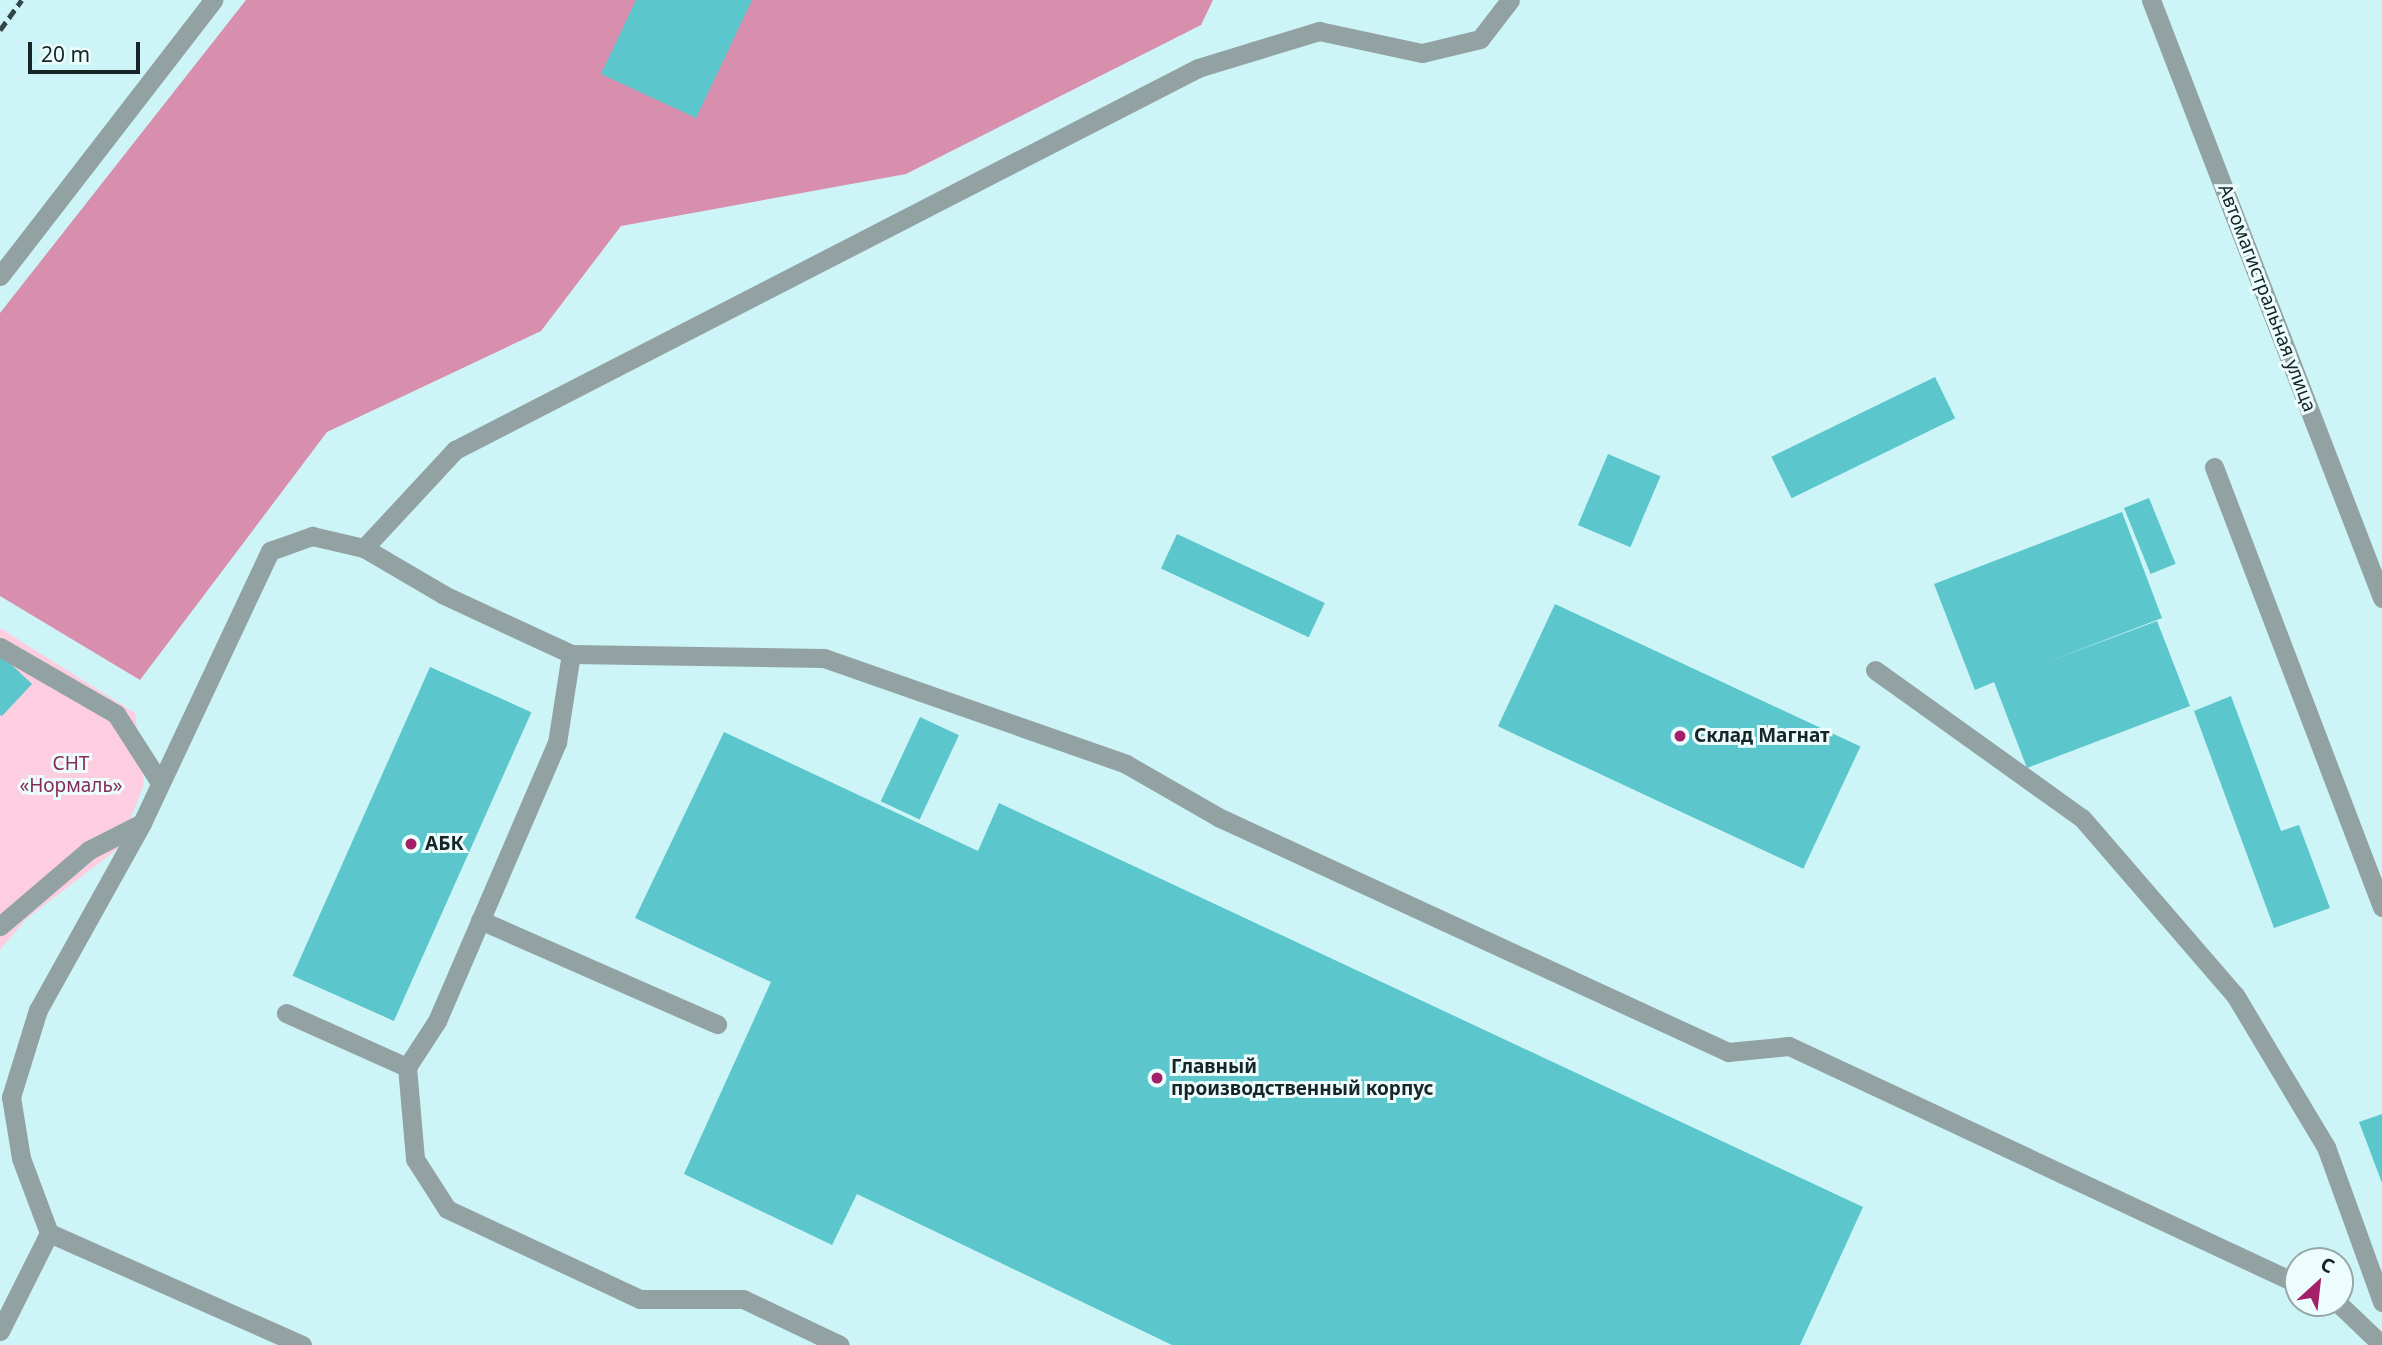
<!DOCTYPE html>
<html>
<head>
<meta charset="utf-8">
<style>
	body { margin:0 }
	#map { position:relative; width:2382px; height:1345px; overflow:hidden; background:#cdf5f7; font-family:"Noto Sans",sans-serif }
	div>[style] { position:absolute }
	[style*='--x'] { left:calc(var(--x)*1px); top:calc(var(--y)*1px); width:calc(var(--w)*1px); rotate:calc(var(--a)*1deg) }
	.green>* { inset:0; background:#fccedf }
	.forest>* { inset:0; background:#d88ead }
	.building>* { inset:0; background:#5bc6cc; transform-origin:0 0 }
	.service>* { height:19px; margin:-9.5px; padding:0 9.5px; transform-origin:9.5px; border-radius:9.5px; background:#92a2a3 }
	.minor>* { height:19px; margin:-9.5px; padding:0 9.5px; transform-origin:9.5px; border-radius:9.5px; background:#92a2a3 }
	.rail>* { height:5px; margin-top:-2.5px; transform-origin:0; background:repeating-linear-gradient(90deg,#334647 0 10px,transparent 0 15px) }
	.dots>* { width:19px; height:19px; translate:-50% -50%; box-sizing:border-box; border:4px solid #edfdfd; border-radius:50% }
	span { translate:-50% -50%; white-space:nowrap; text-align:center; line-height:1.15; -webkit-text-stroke:6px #edfdfd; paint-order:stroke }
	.street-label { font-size:19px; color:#162526 }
	.poi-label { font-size:19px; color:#162526; font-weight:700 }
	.left { translate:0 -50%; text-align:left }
	.park-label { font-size:19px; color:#842d58 }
	.north { position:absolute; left:2284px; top:1247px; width:70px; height:70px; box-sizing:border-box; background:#edfdfd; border:2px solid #97a7a7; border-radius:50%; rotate:27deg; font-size:19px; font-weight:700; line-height:28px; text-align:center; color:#162526 }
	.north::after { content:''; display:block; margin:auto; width:24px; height:32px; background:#a51f68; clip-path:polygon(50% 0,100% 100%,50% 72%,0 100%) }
	.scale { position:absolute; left:28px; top:42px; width:112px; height:32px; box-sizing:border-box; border:4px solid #162526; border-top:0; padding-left:9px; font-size:21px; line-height:24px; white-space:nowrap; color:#162526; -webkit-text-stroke:5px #edfdfd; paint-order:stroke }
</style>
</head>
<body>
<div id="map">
	<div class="green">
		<i style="clip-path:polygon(0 628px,135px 713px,144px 784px,119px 848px,26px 919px,0 950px)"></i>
	</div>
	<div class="forest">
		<i style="clip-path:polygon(246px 0,1213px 0,1201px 25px,906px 174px,621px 226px,541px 331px,327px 432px,140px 680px,0 596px,0 313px)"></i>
	</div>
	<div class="building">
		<i style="clip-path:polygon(636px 0,752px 0,696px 118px,601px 74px)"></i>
		<i style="left:1935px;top:377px;width:46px;height:182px;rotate:64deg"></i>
		<i style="left:1608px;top:454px;width:57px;height:77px;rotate:23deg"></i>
		<i style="left:2149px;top:498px;width:71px;height:27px;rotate:68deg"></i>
		<i style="clip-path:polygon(2122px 512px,2162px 618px,2042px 664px,2157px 621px,2190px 706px,2027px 768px,1994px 682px,1975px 690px,1934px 584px)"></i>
		<i style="left:1177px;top:534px;width:163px;height:38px;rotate:25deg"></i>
		<i style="left:1555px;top:604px;width:337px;height:135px;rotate:25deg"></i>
		<i style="clip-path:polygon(0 654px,32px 684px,2px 716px,0 715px)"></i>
		<i style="left:430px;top:667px;width:111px;height:338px;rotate:24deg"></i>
		<i style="clip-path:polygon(2231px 696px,2281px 831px,2299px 825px,2330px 908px,2274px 928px,2194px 711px)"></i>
		<i style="left:920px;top:717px;width:43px;height:93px;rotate:25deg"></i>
		<i style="clip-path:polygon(724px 732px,978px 851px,999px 803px,1863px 1207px,1800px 1345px,1172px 1345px,857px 1194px,832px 1245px,684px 1174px,771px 982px,635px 918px)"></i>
		<i style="clip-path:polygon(2382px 1114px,2382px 1183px,2359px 1122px)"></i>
	</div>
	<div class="service">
		<i style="--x:0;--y:276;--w:349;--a:-52.3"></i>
		<i style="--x:2214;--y:467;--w:471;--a:69.1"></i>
		<i style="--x:444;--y:595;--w:140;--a:24.9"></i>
		<i style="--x:571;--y:654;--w:253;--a:0.9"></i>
		<i style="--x:824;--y:658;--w:320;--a:19.3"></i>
		<i style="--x:1126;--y:764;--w:106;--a:29.9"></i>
		<i style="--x:1218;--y:817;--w:562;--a:24.74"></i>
		<i style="--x:1728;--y:1052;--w:61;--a:-5.6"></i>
		<i style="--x:1789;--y:1046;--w:562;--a:25.06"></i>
		<i style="--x:0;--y:647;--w:134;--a:30"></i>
		<i style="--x:116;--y:714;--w:80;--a:57.3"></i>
		<i style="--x:1875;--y:670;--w:254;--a:35.6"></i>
		<i style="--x:2082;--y:818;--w:234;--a:49.2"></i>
		<i style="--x:2235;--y:995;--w:177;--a:59.1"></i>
		<i style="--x:2326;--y:1147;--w:165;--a:70.1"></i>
		<i style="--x:480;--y:920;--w:259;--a:23.7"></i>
		<i style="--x:0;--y:926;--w:117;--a:-40.5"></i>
		<i style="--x:89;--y:850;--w:59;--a:-27"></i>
		<i style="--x:286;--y:1013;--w:133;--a:24.1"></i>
		<i style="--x:407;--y:1067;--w:92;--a:85"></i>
		<i style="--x:415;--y:1159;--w:59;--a:57.4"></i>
		<i style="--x:447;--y:1209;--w:213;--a:25"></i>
		<i style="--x:640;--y:1299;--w:103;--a:0"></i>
		<i style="--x:743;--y:1299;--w:107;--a:25.4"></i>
		<i style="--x:407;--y:1067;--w:55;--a:-56.9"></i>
		<i style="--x:437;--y:1021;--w:303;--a:-66.7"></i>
		<i style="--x:557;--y:743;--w:90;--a:-81.1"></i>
		<i style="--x:2338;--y:1303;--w:61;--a:43.7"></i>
	</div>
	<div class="minor">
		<i style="--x:2151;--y:0;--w:641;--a:68.88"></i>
		<i style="--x:364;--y:548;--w:134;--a:-47.1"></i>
		<i style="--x:455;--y:450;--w:835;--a:-27.21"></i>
		<i style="--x:1198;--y:68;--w:127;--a:-17"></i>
		<i style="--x:1319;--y:31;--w:105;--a:12.1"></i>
		<i style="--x:1422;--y:53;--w:60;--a:-13.6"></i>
		<i style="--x:1480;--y:39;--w:49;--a:-52.4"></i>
		<i style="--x:0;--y:1331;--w:110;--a:-63.4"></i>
		<i style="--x:302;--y:1345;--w:277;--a:-156.1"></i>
		<i style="--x:49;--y:1233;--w:80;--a:-110.5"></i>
		<i style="--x:21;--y:1158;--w:62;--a:-99.3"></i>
		<i style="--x:11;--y:1097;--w:91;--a:-72.8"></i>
		<i style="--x:38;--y:1010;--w:214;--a:-60.9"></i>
		<i style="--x:142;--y:823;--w:301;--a:-64.8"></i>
		<i style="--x:270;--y:551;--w:45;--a:-19.7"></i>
		<i style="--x:312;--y:536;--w:53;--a:13"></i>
		<i style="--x:364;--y:548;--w:93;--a:30.4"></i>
	</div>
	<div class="rail">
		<i style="--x:0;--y:30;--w:37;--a:-54"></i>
	</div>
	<div class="dots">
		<i style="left:1680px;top:736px;background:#a51f68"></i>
		<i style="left:411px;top:844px;background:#a51f68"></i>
		<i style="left:1157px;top:1078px;background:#a51f68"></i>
	</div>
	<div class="street-label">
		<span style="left:2267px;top:298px;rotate:69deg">Автомагистральная улица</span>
	</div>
	<div class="poi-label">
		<span class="left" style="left:1694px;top:736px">Склад Магнат</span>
		<span class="left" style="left:425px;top:844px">АБК</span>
		<span class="left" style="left:1171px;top:1078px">Главный<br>производственный корпус</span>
	</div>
	<div class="park-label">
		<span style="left:71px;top:775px">СНТ<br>«Нормаль»</span>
	</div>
	<div class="north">С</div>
	<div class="scale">20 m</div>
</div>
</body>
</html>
